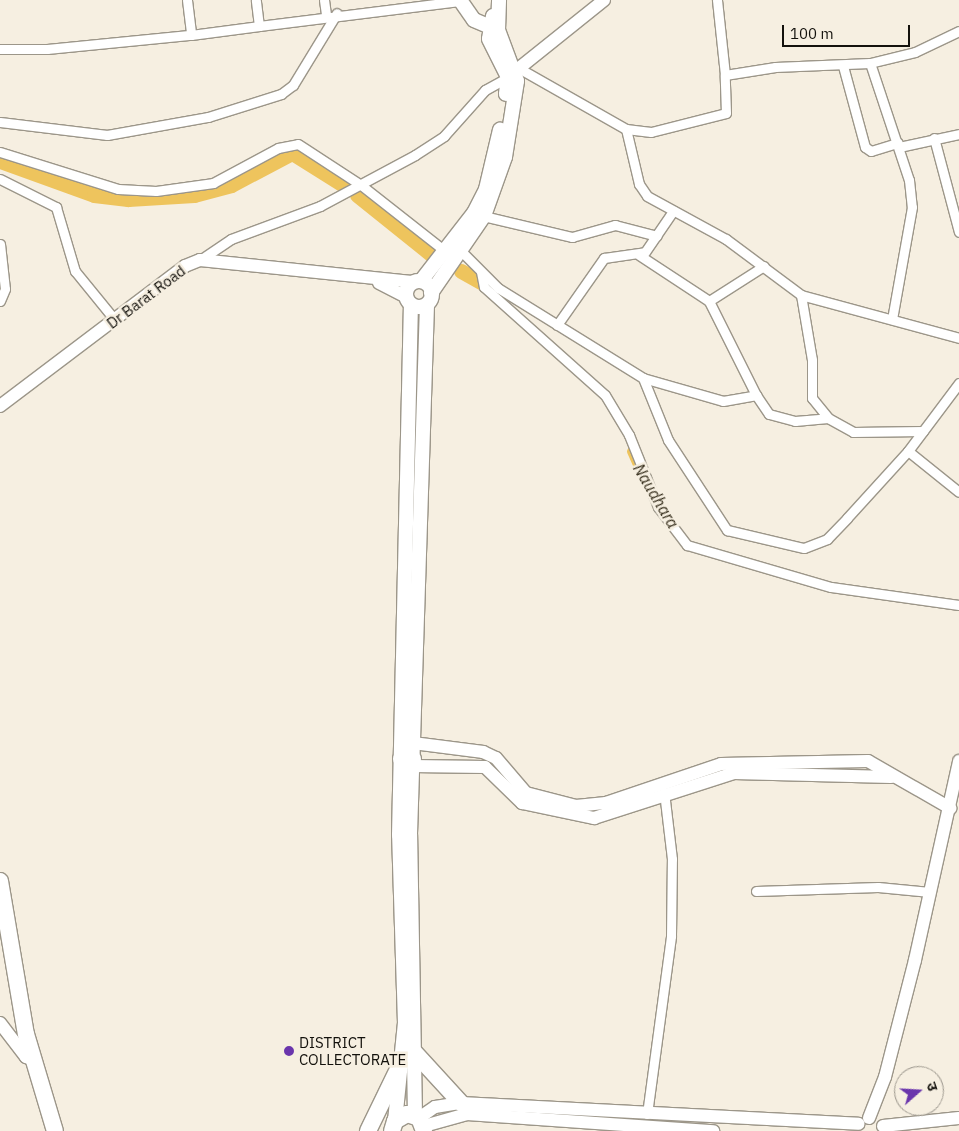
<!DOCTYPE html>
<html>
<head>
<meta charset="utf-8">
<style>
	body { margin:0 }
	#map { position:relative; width:959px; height:1131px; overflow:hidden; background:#f6efe1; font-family:"IBM Plex Sans","Noto Sans Devanagari",sans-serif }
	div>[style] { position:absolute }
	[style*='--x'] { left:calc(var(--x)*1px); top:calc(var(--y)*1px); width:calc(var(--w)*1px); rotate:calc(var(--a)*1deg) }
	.canal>* { height:9px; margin:-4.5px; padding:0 4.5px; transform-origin:4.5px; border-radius:4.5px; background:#eec45d }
	.river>* { height:15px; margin:-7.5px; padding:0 7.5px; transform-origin:7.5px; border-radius:7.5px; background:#eec45d }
	.roads { filter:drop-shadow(1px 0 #9c9689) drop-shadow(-1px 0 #9c9689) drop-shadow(0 1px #9c9689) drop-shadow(0 -1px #9c9689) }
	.street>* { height:9px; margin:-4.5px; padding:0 4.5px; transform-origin:4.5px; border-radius:4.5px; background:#fff }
	.secondary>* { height:12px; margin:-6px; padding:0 6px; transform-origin:6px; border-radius:6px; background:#fff }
	.primary>* { height:14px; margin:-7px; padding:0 7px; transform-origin:7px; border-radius:7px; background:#fff }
	.primary>.ring { margin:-7px; padding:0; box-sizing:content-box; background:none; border:14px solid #fff; border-radius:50% }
	.highway>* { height:16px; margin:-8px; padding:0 8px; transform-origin:8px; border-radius:8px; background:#fff }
	.dots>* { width:14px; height:14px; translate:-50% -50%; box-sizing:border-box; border:2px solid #f6efe1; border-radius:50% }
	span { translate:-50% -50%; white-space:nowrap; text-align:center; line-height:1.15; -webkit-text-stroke:5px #f6efe1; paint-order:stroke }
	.street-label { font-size:15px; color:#13110c }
	.poi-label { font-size:15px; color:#13110c }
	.left { translate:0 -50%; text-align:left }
	.water-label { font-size:16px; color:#332b19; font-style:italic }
	.north { position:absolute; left:894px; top:1066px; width:50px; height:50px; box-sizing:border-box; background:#f6efe1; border:1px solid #9b968c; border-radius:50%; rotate:71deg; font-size:14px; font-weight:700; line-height:20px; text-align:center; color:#13110c }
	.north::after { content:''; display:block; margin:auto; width:18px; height:22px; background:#6a35ac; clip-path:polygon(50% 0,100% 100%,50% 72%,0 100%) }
	.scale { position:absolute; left:782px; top:25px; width:128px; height:22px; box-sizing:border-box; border:2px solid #13110c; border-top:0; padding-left:6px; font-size:15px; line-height:18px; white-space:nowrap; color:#13110c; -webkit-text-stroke:4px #f6efe1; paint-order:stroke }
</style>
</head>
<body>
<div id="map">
	<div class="canal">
		<i style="--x:631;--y:451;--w:37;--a:66"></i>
	</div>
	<div class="river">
		<i style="--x:0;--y:161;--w:100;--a:19.9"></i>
		<i style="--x:94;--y:195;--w:34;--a:7"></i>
		<i style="--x:128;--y:199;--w:66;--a:-3.5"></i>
		<i style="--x:194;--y:195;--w:38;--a:-15"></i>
		<i style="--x:231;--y:185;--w:69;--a:-27.7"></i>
		<i style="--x:292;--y:153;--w:62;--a:31.9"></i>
		<i style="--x:357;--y:195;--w:96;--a:38.7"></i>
		<i style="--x:461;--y:271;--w:26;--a:29"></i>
	</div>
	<div class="roads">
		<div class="street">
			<i style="--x:187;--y:0;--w:35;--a:83"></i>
			<i style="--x:191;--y:35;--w:69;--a:-7.5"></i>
			<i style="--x:259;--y:26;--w:26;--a:-97"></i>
			<i style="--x:324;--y:0;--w:15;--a:82"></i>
			<i style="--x:717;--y:0;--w:75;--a:83.9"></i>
			<i style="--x:259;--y:26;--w:204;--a:-7.1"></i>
			<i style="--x:0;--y:49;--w:47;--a:0"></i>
			<i style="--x:47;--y:49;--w:145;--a:-5.6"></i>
			<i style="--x:870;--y:63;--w:123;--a:71.6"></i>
			<i style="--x:909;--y:180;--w:27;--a:84"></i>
			<i style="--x:912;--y:207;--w:114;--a:100.1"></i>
			<i style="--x:843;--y:66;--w:84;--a:74.8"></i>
			<i style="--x:865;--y:147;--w:7;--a:34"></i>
			<i style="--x:871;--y:151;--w:28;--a:-17"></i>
			<i style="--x:522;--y:70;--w:120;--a:29.6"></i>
			<i style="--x:626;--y:129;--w:25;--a:7"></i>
			<i style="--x:651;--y:132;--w:77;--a:-14.2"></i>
			<i style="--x:726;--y:113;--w:38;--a:-92"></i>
			<i style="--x:725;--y:75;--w:51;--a:-9.1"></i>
			<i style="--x:775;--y:67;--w:95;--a:-2.4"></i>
			<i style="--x:870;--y:63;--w:46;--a:-13.7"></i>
			<i style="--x:915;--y:52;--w:49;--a:-25.5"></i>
			<i style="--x:0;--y:122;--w:108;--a:6.9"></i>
			<i style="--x:107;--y:135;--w:103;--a:-10.1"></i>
			<i style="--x:208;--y:117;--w:77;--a:-17.5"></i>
			<i style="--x:281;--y:94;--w:15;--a:-37"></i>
			<i style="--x:293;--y:85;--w:84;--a:-58.6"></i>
			<i style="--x:626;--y:129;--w:57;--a:76.7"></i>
			<i style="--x:639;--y:184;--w:14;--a:56"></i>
			<i style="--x:647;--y:196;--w:90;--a:28.6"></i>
			<i style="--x:726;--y:239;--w:94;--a:36.7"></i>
			<i style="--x:801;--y:295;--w:164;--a:15.2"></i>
			<i style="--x:934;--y:138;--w:97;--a:75.1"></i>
			<i style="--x:899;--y:147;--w:61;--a:-12.2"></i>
			<i style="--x:0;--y:152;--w:124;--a:17.4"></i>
			<i style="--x:118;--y:189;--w:38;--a:3"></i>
			<i style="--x:156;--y:191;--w:58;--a:-8"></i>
			<i style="--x:213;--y:183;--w:74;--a:-28.3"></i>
			<i style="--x:278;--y:148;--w:20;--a:-11"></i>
			<i style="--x:298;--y:144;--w:75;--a:33.1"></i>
			<i style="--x:361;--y:185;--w:108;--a:38.2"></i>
			<i style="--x:0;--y:179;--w:63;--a:26.6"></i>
			<i style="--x:56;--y:207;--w:67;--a:73.5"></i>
			<i style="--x:75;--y:271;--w:63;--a:50.8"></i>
			<i style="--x:479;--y:215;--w:96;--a:13.3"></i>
			<i style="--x:572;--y:237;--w:45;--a:-15.6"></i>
			<i style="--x:615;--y:225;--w:43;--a:14.7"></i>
			<i style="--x:0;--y:244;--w:45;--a:83.7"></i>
			<i style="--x:5;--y:289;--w:13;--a:113"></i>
			<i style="--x:459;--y:249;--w:55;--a:45"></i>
			<i style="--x:498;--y:288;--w:171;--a:31.8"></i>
			<i style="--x:643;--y:378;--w:83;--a:16"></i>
			<i style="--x:723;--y:401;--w:34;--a:-10"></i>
			<i style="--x:756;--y:395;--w:105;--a:-116.6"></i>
			<i style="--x:639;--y:255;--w:84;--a:33.3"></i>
			<i style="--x:709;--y:301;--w:65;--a:-32.5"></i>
			<i style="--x:200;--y:260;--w:37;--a:-34"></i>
			<i style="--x:231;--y:239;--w:95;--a:-20.3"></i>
			<i style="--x:320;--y:206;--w:108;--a:-28.2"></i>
			<i style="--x:415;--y:155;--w:35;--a:-33"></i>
			<i style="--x:444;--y:136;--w:62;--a:-48.3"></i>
			<i style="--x:485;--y:90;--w:26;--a:-29"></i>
			<i style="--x:481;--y:272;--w:15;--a:79"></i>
			<i style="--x:484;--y:287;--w:162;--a:41.8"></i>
			<i style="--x:605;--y:395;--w:47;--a:59"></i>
			<i style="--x:629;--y:435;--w:78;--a:68.1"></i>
			<i style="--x:658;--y:507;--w:48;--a:52.7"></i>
			<i style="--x:687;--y:545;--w:150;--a:16.3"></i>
			<i style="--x:831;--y:587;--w:129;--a:8"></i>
			<i style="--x:801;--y:295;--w:66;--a:80.4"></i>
			<i style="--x:812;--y:360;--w:38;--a:90"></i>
			<i style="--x:812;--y:398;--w:26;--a:51"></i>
			<i style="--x:828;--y:418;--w:29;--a:29"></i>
			<i style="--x:853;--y:432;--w:70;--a:-0.8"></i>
			<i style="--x:557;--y:325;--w:82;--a:-55"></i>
			<i style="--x:604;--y:258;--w:41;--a:-8.3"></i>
			<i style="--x:645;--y:252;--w:50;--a:-55.7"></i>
			<i style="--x:643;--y:378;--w:67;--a:68"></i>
			<i style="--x:668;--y:440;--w:108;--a:56.8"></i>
			<i style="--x:727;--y:530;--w:79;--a:13.2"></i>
			<i style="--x:804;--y:548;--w:25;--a:-21"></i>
			<i style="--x:827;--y:539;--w:29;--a:-46"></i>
			<i style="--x:847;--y:518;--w:91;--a:-47.7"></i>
			<i style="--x:908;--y:451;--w:85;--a:-53.1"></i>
			<i style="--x:756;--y:395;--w:23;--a:56"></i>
			<i style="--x:769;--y:414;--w:27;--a:15"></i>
			<i style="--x:795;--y:421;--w:33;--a:-5"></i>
			<i style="--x:908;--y:451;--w:65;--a:38.8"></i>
			<i style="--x:756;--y:891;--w:122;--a:-1.9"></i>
			<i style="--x:878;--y:887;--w:52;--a:5.5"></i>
			<i style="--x:647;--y:1114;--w:180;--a:-82.3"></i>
			<i style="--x:671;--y:936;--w:77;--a:-89.3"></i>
			<i style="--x:672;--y:859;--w:67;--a:-96.8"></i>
		</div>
		<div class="secondary">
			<i style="--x:508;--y:77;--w:123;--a:-38.7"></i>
			<i style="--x:379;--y:283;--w:30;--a:27"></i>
			<i style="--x:0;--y:406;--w:232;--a:-37.1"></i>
			<i style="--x:185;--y:266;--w:16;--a:-22"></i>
			<i style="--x:200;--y:260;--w:213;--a:5.9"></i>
			<i style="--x:413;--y:743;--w:71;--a:7.3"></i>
			<i style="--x:483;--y:752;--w:14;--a:25"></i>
			<i style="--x:496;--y:758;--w:46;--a:49.4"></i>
			<i style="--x:526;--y:793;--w:52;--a:14.6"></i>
			<i style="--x:576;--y:806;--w:30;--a:-6"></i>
			<i style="--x:606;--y:803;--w:121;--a:-18.7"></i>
			<i style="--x:721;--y:764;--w:147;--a:-1.2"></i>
			<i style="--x:868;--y:761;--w:95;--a:29.8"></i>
			<i style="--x:412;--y:766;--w:73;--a:0.8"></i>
			<i style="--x:485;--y:767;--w:52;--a:44.2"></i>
			<i style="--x:522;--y:803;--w:74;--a:11.8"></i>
			<i style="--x:594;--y:818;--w:147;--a:-17.8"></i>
			<i style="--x:734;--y:773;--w:157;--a:1.5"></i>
			<i style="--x:0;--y:1023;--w:43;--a:52.6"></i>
			<i style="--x:26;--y:1057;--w:9;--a:18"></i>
			<i style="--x:419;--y:1118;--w:19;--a:-35"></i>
			<i style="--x:435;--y:1107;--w:26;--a:-9"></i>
			<i style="--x:461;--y:1103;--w:398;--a:3"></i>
			<i style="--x:869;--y:1118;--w:44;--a:-68.7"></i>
			<i style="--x:885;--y:1077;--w:121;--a:-75.6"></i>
			<i style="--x:915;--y:960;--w:204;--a:-77.5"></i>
			<i style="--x:424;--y:1126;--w:45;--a:-15.6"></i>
			<i style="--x:467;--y:1114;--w:247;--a:4"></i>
			<i style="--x:883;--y:1126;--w:76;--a:-6"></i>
		</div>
		<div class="primary">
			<i style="--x:460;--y:0;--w:24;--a:55"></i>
			<i style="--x:474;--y:20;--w:25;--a:23"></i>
			<i style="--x:493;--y:16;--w:23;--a:100"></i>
			<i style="--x:489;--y:39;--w:42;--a:63.4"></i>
			<i style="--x:508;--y:77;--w:17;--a:97"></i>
			<i style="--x:421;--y:281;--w:86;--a:-52.1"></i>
			<i style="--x:474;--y:213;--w:27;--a:-63"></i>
			<i style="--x:486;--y:189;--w:61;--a:-76.7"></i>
			<i class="ring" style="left:406px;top:281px;width:12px;height:12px"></i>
			<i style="--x:431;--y:293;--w:93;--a:-55.5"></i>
			<i style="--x:484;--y:216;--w:63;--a:-70.4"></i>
			<i style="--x:505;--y:157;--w:77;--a:-81"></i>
			<i style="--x:517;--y:81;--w:54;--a:-110.4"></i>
			<i style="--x:498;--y:30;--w:30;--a:-88"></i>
			<i style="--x:415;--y:1116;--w:282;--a:-91"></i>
			<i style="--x:410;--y:834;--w:530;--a:-88.16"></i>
			<i style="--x:395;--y:1121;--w:99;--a:-84.2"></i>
			<i style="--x:405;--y:1023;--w:188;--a:-91.8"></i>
			<i style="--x:399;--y:835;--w:531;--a:-88.71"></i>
		</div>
		<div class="highway">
			<i style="--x:401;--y:759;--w:12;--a:0"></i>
			<i style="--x:0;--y:881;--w:155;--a:80.4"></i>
			<i style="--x:26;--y:1034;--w:101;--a:73.4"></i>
			<i style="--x:415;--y:1053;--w:68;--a:47.4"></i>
			<i style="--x:368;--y:1131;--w:80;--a:-64.1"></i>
			<i style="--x:392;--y:1131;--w:10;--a:-73"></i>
			<i style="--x:395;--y:1121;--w:14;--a:-30"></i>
			<i style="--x:407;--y:1114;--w:13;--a:18"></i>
			<i style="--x:419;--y:1118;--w:14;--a:69"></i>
		</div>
	</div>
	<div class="dots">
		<i style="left:289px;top:1051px;background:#6a35ac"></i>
	</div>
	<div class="street-label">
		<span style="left:146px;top:297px;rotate:-37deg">Dr Barat Road</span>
	</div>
	<div class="poi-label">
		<span class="left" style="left:299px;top:1051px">DISTRICT<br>COLLECTORATE</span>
	</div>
	<div class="water-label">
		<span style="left:656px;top:496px;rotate:59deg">Naudhara</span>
	</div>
	<div class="north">उ</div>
	<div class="scale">100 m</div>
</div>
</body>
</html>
